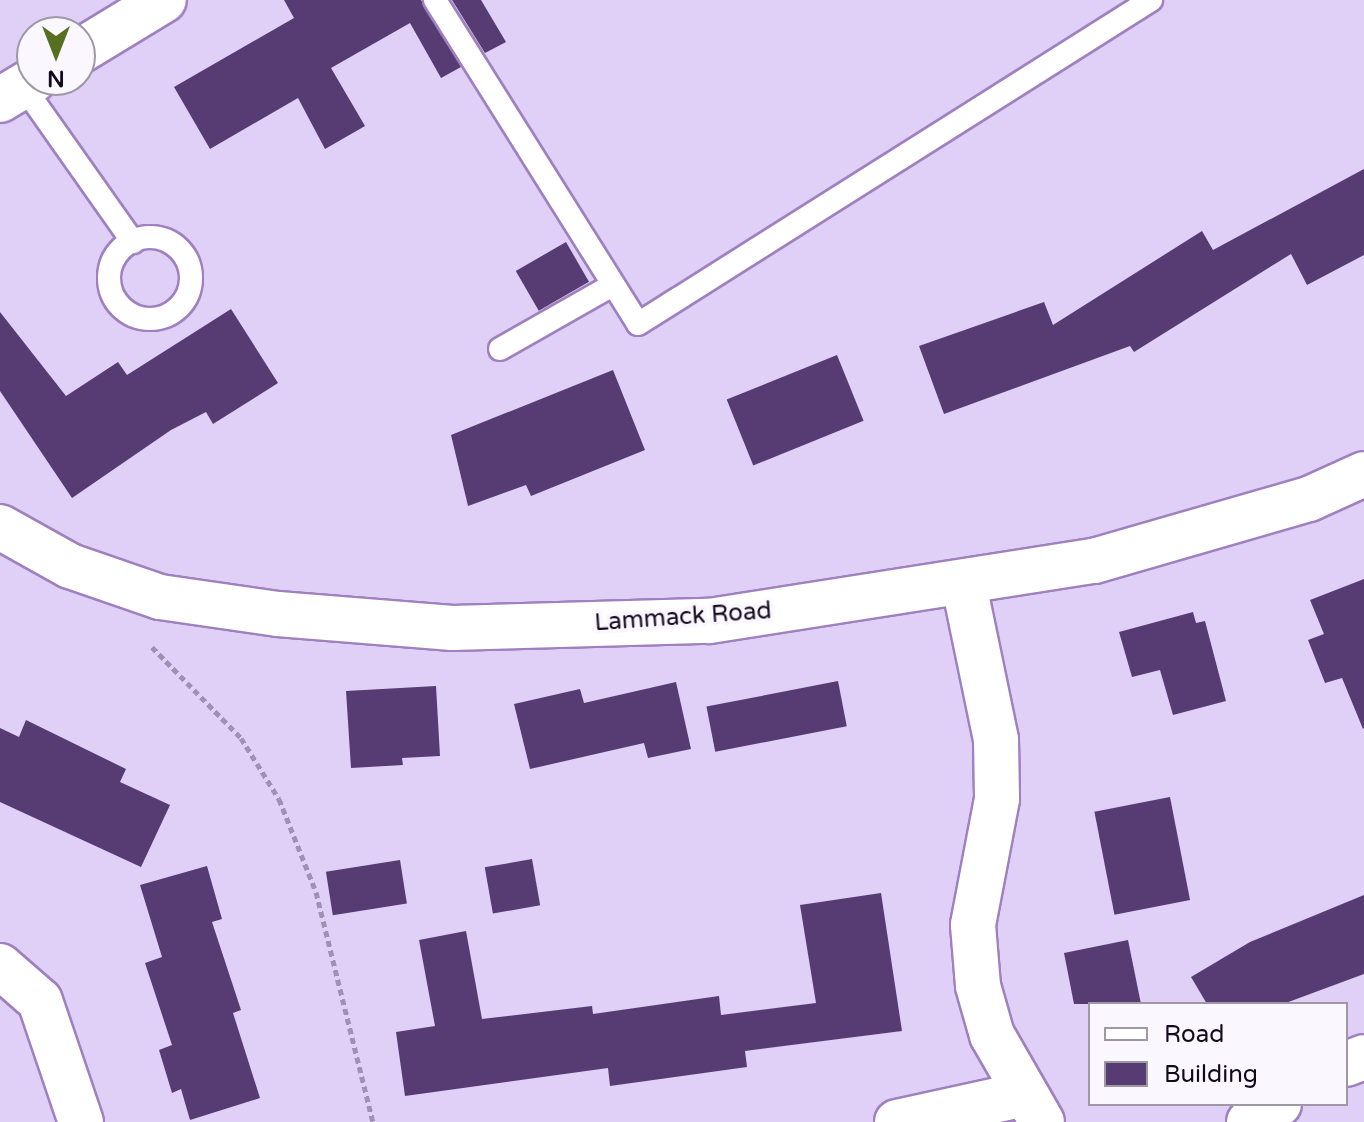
<!DOCTYPE html>
<html>
<head>
<meta charset="utf-8">
<style>
	body { margin:0 }
	#map { position:relative; width:1364px; height:1122px; overflow:hidden; background:#e0cff7; font-family:"Varela Round",sans-serif }
	div>[style] { position:absolute }
	[style*='--x'] { left:calc(var(--x)*1px); top:calc(var(--y)*1px); width:calc(var(--w)*1px); rotate:calc(var(--a)*1deg) }
	.building>* { inset:0; background:#573c73; transform-origin:0 0 }
	.path>* { height:5px; margin-top:-2.5px; transform-origin:0; background:repeating-linear-gradient(90deg,#a090b3 0 6px,transparent 0 10px) }
	.roads { filter:drop-shadow(2px 0 #9e81be) drop-shadow(-2px 0 #9e81be) drop-shadow(0 2px #9e81be) drop-shadow(0 -2px #9e81be) }
	.service>* { height:22px; margin:-11px; padding:0 11px; transform-origin:11px; border-radius:11px; background:#fff }
	.service>.ring { margin:-11px; padding:0; box-sizing:content-box; background:none; border:22px solid #fff; border-radius:50% }
	.minor>* { height:44px; margin:-22px; padding:0 22px; transform-origin:22px; border-radius:22px; background:#fff }
	span { translate:-50% -50%; white-space:nowrap; text-align:center; line-height:1.15; -webkit-text-stroke:8px #faf7fe; paint-order:stroke }
	.street-label { font-size:24px; color:#13081e }
	.legend { position:absolute; left:1088px; top:1002px; width:260px; height:104px; box-sizing:border-box; background:#faf7fe; border:2px solid #9e97a4; margin:0; padding:10px 14px; list-style:none; font-size:24px; color:#13081e }
	.legend li { display:flex; align-items:center; gap:16px; height:40px }
	.legend b { width:40px; border:2px solid #9e97a4 }
	.north { position:absolute; left:16px; top:16px; width:80px; height:80px; box-sizing:border-box; background:#faf7fe; border:2px solid #9e97a4; border-radius:50%; rotate:180deg; font-size:22px; font-weight:700; line-height:32px; text-align:center; color:#13081e }
	.north::after { content:''; display:block; margin:auto; width:28px; height:36px; background:#566f20; clip-path:polygon(50% 0,100% 100%,50% 72%,0 100%) }
</style>
</head>
<body>
<div id="map">
	<div class="building">
		<i style="clip-path:polygon(284px 0,421px 0,461px 67px,441px 78px,410px 23px,331px 68px,365px 126px,325px 149px,298px 98px,210px 149px,174px 87px,294px 18px)"></i>
		<i style="clip-path:polygon(452px 0,481px 0,506px 42px,485px 53px)"></i>
		<i style="clip-path:polygon(1364px 169px,1364px 255px,1307px 285px,1291px 254px,1134px 352px,1130px 346px,944px 414px,919px 346px,1044px 302px,1053px 325px,1202px 231px,1213px 250px)"></i>
		<i style="left:566px;top:242px;width:46px;height:58px;rotate:60deg"></i>
		<i style="clip-path:polygon(231px 309px,278px 383px,213px 424px,206px 412px,171px 430px,72px 498px,0 391px,0 312px,66px 396px,118px 362px,127px 375px)"></i>
		<i style="left:837px;top:355px;width:71px;height:119px;rotate:68deg"></i>
		<i style="clip-path:polygon(613px 370px,645px 450px,531px 496px,526px 485px,468px 506px,451px 435px)"></i>
		<i style="clip-path:polygon(1364px 579px,1364px 728px,1363px 729px,1342px 678px,1325px 683px,1308px 640px,1324px 634px,1310px 600px)"></i>
		<i style="clip-path:polygon(1193px 612px,1196px 623px,1205px 621px,1226px 701px,1173px 715px,1160px 670px,1132px 677px,1119px 632px)"></i>
		<i style="left:838px;top:681px;width:46px;height:134px;rotate:79deg"></i>
		<i style="clip-path:polygon(676px 682px,691px 749px,648px 758px,644px 743px,530px 769px,514px 704px,580px 689px,584px 703px)"></i>
		<i style="clip-path:polygon(436px 686px,440px 756px,402px 758px,403px 765px,351px 768px,346px 691px)"></i>
		<i style="clip-path:polygon(26px 720px,126px 769px,120px 782px,170px 805px,141px 867px,0 802px,0 728px,19px 737px)"></i>
		<i style="left:1170px;top:797px;width:105px;height:77px;rotate:79deg"></i>
		<i style="left:532px;top:859px;width:47px;height:48px;rotate:80deg"></i>
		<i style="left:400px;top:860px;width:44px;height:75px;rotate:81deg"></i>
		<i style="clip-path:polygon(207px 866px,222px 919px,212px 922px,241px 1010px,233px 1013px,260px 1098px,190px 1120px,181px 1089px,172px 1093px,159px 1050px,172px 1045px,145px 963px,162px 957px,140px 885px)"></i>
		<i style="clip-path:polygon(881px 893px,902px 1031px,745px 1051px,747px 1067px,610px 1086px,608px 1068px,405px 1096px,396px 1032px,435px 1026px,419px 940px,466px 931px,482px 1019px,592px 1006px,593px 1014px,719px 996px,721px 1015px,816px 1003px,800px 905px)"></i>
		<i style="clip-path:polygon(1364px 895px,1364px 974px,1283px 1004px,1207px 1004px,1191px 977px,1250px 942px)"></i>
		<i style="clip-path:polygon(1128px 940px,1141px 1004px,1074px 1004px,1064px 953px)"></i>
	</div>
	<div class="path">
		<i style="--x:152;--y:647;--w:127;--a:45.6"></i>
		<i style="--x:241;--y:738;--w:72;--a:58.1"></i>
		<i style="--x:279;--y:799;--w:100;--a:68.3"></i>
		<i style="--x:316;--y:892;--w:237;--a:76.1"></i>
	</div>
	<div class="roads">
		<div class="service">
			<i style="--x:435;--y:0;--w:382;--a:57.9"></i>
			<i style="--x:638;--y:324;--w:607;--a:-32.28"></i>
			<i style="--x:23;--y:86;--w:191;--a:54.8"></i>
			<i class="ring" style="left:109px;top:237px;width:60px;height:60px"></i>
			<i style="--x:500;--y:349;--w:128;--a:-29.6"></i>
		</div>
		<div class="minor">
			<i style="--x:80;--y:51;--w:98;--a:-31.3"></i>
			<i style="--x:0;--y:100;--w:39;--a:-31"></i>
			<i style="--x:0;--y:527;--w:80;--a:29.1"></i>
			<i style="--x:70;--y:566;--w:95;--a:19"></i>
			<i style="--x:160;--y:597;--w:119;--a:8.2"></i>
			<i style="--x:278;--y:614;--w:175;--a:4.6"></i>
			<i style="--x:452;--y:628;--w:257;--a:-1.6"></i>
			<i style="--x:709;--y:621;--w:390;--a:-8.9"></i>
			<i style="--x:1094;--y:561;--w:224;--a:-16.1"></i>
			<i style="--x:1309;--y:499;--w:60;--a:-24.4"></i>
			<i style="--x:964;--y:585;--w:158;--a:78.3"></i>
			<i style="--x:996;--y:740;--w:59;--a:89"></i>
			<i style="--x:997;--y:799;--w:128;--a:100.8"></i>
			<i style="--x:973;--y:925;--w:61;--a:85.3"></i>
			<i style="--x:978;--y:986;--w:51;--a:74.1"></i>
			<i style="--x:992;--y:1035;--w:100;--a:60.1"></i>
			<i style="--x:0;--y:966;--w:53;--a:41.2"></i>
			<i style="--x:40;--y:1001;--w:128;--a:71.3"></i>
			<i style="--x:1346;--y:1064;--w:19;--a:-21"></i>
			<i style="--x:897;--y:1122;--w:131;--a:-12.3"></i>
			<i style="--x:1249;--y:1122;--w:35;--a:-31"></i>
		</div>
	</div>
	<div class="street-label">
		<span style="left:683px;top:617px;rotate:-4deg">Lammack Road</span>
	</div>
	<ul class="legend">
	<li><b style="height:10px;background:#fff"></b>Road</li>
	<li><b style="height:22px;background:#573c73"></b>Building</li>
	</ul>
	<div class="north">N</div>
</div>
</body>
</html>
